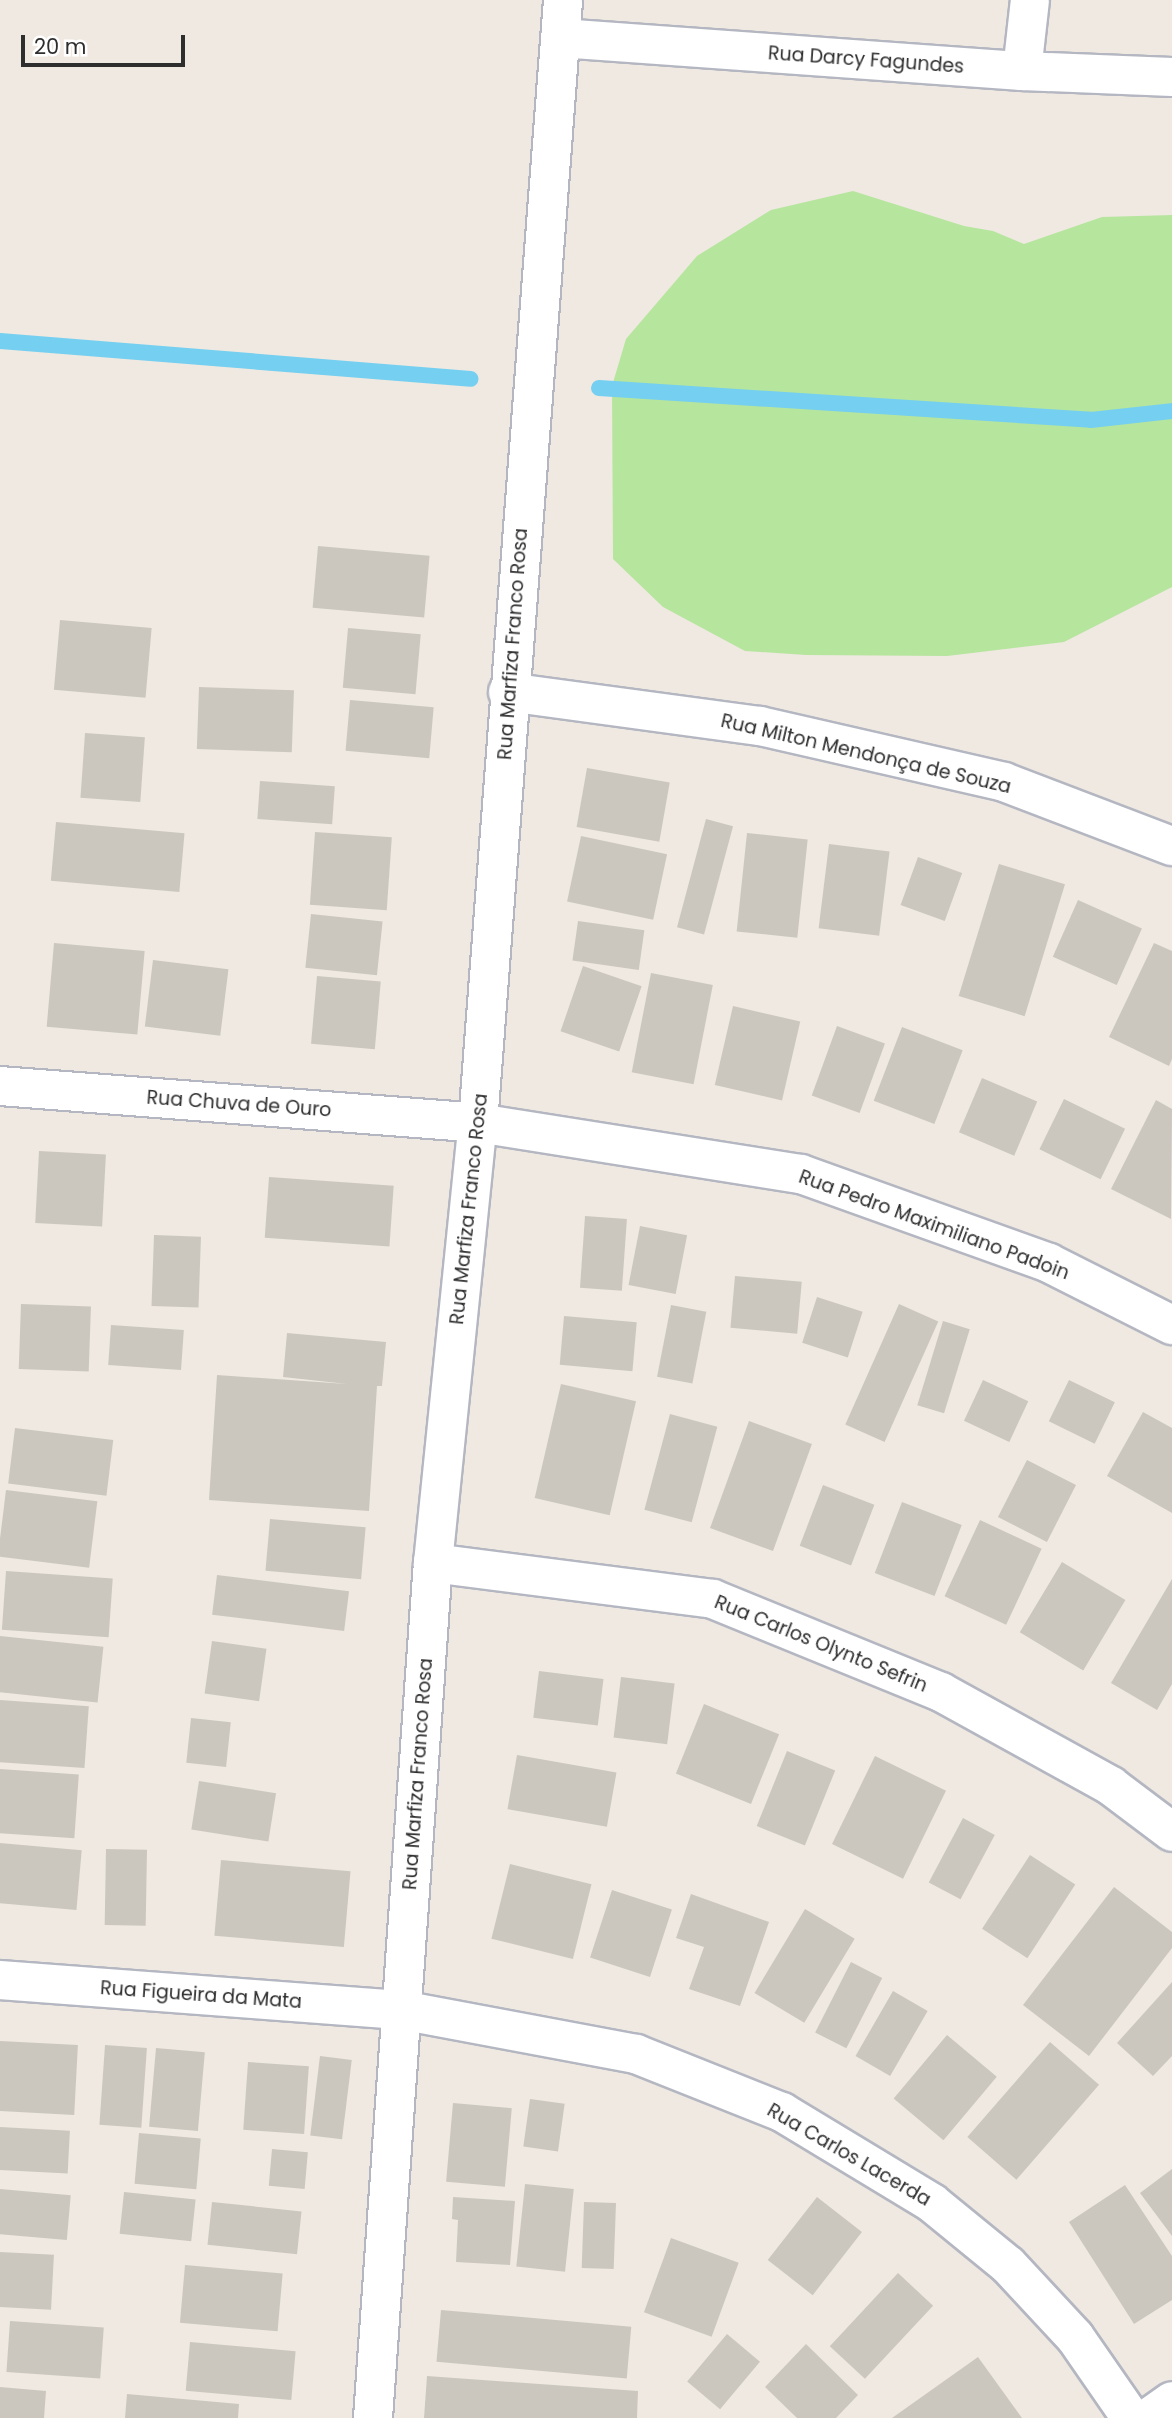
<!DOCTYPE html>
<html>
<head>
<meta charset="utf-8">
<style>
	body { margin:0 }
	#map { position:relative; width:1172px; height:2418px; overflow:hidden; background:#efe9e1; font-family:Poppins,sans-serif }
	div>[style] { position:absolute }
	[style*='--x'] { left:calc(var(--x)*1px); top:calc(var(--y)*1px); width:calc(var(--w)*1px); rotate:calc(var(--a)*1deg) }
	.green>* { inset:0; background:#b6e59e }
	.stream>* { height:16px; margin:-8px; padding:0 8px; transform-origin:8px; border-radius:8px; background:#75cff0 }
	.building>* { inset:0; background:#cbc7bf; transform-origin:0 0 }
	.roads { filter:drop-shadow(2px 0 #b4b7c1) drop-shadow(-2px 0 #b4b7c1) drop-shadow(0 2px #b4b7c1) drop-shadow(0 -2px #b4b7c1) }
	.street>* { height:38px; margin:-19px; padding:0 19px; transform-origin:19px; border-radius:19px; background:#fff }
	.secondary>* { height:38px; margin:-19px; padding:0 19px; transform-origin:19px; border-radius:19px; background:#fff }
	span { translate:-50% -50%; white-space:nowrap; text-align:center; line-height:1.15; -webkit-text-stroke:5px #fff; paint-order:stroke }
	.street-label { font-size:19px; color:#2e2e2e }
	.scale { position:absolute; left:21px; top:35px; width:164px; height:32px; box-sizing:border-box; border:4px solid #2e2e2e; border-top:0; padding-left:9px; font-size:21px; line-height:24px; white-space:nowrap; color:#2e2e2e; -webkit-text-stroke:5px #fff; paint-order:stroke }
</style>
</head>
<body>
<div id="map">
	<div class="green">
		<i style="clip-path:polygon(853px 191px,964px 226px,993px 231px,1024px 244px,1102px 217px,1172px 215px,1172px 587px,1064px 642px,947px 656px,806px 655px,745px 651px,663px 607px,613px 559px,612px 386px,626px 339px,697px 256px,771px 210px)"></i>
	</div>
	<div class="stream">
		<i style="--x:0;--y:341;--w:472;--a:4.6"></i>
		<i style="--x:599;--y:388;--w:493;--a:3.7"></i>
		<i style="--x:1091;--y:420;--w:81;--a:-6.3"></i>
	</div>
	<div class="building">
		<i style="left:318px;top:546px;width:112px;height:62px;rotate:5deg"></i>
		<i style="left:60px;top:620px;width:92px;height:70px;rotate:5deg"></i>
		<i style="left:348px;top:628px;width:73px;height:60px;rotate:5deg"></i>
		<i style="left:199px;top:687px;width:95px;height:62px;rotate:2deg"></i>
		<i style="left:350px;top:700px;width:84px;height:51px;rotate:5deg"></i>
		<i style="left:85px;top:733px;width:60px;height:65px;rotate:4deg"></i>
		<i style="left:587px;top:768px;width:84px;height:60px;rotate:10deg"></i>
		<i style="left:260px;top:781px;width:75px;height:38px;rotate:4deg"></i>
		<i style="left:706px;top:819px;width:28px;height:112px;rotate:15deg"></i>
		<i style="left:56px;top:822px;width:129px;height:59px;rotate:5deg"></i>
		<i style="left:315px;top:832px;width:77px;height:73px;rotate:4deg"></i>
		<i style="left:747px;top:833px;width:61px;height:99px;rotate:6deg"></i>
		<i style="left:581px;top:836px;width:88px;height:67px;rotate:12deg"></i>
		<i style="left:829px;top:844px;width:61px;height:85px;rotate:7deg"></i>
		<i style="left:918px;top:857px;width:47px;height:51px;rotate:20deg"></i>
		<i style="left:999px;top:864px;width:69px;height:138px;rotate:17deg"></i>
		<i style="left:1078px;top:900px;width:70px;height:62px;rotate:24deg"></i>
		<i style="left:311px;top:914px;width:72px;height:54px;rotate:6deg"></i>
		<i style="left:578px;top:921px;width:67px;height:40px;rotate:8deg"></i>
		<i style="left:54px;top:943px;width:91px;height:84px;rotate:5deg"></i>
		<i style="clip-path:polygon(1154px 943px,1172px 951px,1172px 1059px,1169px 1066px,1109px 1037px)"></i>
		<i style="left:153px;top:960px;width:76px;height:67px;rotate:7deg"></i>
		<i style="left:583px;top:966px;width:62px;height:69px;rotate:19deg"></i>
		<i style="left:651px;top:973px;width:63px;height:101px;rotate:11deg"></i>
		<i style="left:317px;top:976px;width:64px;height:68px;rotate:5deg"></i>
		<i style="left:733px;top:1006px;width:69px;height:81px;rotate:13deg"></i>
		<i style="left:837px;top:1026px;width:51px;height:74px;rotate:20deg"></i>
		<i style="left:902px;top:1027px;width:65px;height:79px;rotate:21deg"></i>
		<i style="left:982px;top:1078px;width:60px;height:59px;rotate:23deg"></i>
		<i style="left:1064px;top:1099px;width:68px;height:56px;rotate:26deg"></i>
		<i style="clip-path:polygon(1156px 1100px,1172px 1109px,1171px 1219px,1111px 1189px)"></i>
		<i style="left:39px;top:1151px;width:67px;height:72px;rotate:3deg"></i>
		<i style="left:269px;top:1177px;width:125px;height:61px;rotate:4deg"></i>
		<i style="left:585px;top:1216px;width:42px;height:72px;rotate:4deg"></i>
		<i style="left:640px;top:1226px;width:48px;height:60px;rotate:11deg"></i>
		<i style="left:154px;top:1235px;width:47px;height:71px;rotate:2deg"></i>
		<i style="left:735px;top:1276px;width:67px;height:52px;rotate:5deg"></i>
		<i style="left:817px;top:1297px;width:48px;height:48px;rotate:18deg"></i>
		<i style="left:21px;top:1304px;width:70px;height:65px;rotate:2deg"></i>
		<i style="left:899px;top:1304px;width:43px;height:132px;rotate:24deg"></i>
		<i style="left:671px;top:1305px;width:36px;height:73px;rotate:11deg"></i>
		<i style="left:564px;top:1316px;width:73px;height:49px;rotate:5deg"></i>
		<i style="left:943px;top:1321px;width:28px;height:88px;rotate:17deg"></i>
		<i style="left:111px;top:1325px;width:73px;height:40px;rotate:4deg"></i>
		<i style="clip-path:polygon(287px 1333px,386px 1342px,382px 1386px,377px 1386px,369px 1511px,209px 1500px,217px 1375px,347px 1384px,283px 1377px)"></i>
		<i style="left:983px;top:1380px;width:50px;height:45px;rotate:25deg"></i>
		<i style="left:1069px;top:1380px;width:51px;height:46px;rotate:26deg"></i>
		<i style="left:561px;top:1384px;width:77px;height:117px;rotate:13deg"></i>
		<i style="clip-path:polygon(1143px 1412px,1172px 1428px,1172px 1513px,1107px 1476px)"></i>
		<i style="left:670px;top:1414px;width:49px;height:99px;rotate:15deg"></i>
		<i style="left:749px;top:1421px;width:67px;height:114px;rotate:20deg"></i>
		<i style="left:15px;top:1428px;width:99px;height:56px;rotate:7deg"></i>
		<i style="left:1027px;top:1460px;width:55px;height:64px;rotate:27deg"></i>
		<i style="left:823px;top:1485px;width:55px;height:65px;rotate:21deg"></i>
		<i style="left:6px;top:1490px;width:92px;height:67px;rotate:7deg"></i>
		<i style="left:902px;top:1502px;width:64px;height:76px;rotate:21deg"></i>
		<i style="left:270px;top:1519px;width:96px;height:52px;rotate:5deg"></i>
		<i style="left:980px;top:1520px;width:68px;height:84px;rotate:25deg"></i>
		<i style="left:1062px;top:1562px;width:74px;height:82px;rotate:31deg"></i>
		<i style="left:6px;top:1571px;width:107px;height:59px;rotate:4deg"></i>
		<i style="left:217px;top:1575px;width:133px;height:40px;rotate:7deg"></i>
		<i style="clip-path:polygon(1172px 1579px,1172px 1684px,1157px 1710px,1111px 1683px)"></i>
		<i style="left:0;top:1636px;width:104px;height:56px;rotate:6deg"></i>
		<i style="left:212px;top:1641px;width:55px;height:53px;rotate:8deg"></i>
		<i style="left:539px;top:1671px;width:65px;height:47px;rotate:7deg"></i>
		<i style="left:621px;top:1677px;width:54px;height:61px;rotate:7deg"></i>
		<i style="left:0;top:1700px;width:89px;height:62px;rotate:4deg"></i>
		<i style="left:704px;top:1704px;width:81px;height:75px;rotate:22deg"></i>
		<i style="left:191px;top:1718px;width:40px;height:45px;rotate:6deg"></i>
		<i style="left:787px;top:1751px;width:52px;height:81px;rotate:22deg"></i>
		<i style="left:517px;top:1755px;width:101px;height:55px;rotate:10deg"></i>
		<i style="left:875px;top:1756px;width:79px;height:98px;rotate:26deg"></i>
		<i style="left:0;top:1769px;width:79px;height:64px;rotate:4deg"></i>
		<i style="left:199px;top:1781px;width:78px;height:49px;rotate:9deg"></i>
		<i style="left:963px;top:1818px;width:36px;height:73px;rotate:28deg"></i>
		<i style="left:0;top:1843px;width:82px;height:60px;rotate:5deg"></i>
		<i style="left:106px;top:1849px;width:41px;height:76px;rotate:1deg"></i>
		<i style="left:1030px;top:1855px;width:54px;height:88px;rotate:33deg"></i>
		<i style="left:221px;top:1860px;width:130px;height:76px;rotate:5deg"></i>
		<i style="left:510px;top:1864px;width:84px;height:77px;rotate:14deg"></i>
		<i style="clip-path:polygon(1114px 1887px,1172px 1932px,1172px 1948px,1089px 2056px,1023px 2005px)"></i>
		<i style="left:612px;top:1890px;width:63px;height:71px;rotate:18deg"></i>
		<i style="clip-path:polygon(691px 1894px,769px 1922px,740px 2006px,689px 1989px,704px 1947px,676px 1938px)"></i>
		<i style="left:805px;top:1909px;width:58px;height:98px;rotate:31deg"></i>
		<i style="left:851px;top:1962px;width:35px;height:79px;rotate:27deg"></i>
		<i style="clip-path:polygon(1172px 1982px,1172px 2056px,1153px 2076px,1117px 2043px)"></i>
		<i style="left:893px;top:1991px;width:40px;height:75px;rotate:30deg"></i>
		<i style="left:947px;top:2035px;width:65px;height:83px;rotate:40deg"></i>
		<i style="left:0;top:2041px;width:78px;height:70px;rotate:3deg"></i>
		<i style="left:1050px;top:2042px;width:65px;height:126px;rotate:41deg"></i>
		<i style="left:105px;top:2045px;width:42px;height:80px;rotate:4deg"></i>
		<i style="left:156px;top:2048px;width:49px;height:79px;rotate:5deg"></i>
		<i style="left:320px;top:2056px;width:32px;height:80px;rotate:7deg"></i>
		<i style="left:248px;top:2062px;width:61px;height:68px;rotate:4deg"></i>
		<i style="left:530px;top:2099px;width:35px;height:48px;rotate:8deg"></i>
		<i style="left:453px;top:2103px;width:59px;height:79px;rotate:5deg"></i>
		<i style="left:0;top:2127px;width:70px;height:43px;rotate:3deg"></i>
		<i style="left:139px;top:2133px;width:62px;height:51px;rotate:5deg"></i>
		<i style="left:272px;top:2149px;width:36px;height:37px;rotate:5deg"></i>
		<i style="clip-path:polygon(1172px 2169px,1172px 2236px,1140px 2193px)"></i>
		<i style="left:525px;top:2184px;width:49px;height:83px;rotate:6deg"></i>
		<i style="clip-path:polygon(1125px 2185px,1172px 2256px,1172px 2300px,1134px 2324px,1069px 2222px)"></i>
		<i style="left:0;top:2189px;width:71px;height:45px;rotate:5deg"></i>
		<i style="left:124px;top:2192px;width:72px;height:42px;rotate:6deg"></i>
		<i style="clip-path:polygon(453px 2197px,515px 2201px,510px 2265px,456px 2262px,458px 2220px,452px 2219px)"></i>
		<i style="left:817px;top:2197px;width:57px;height:80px;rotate:38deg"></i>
		<i style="left:212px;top:2202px;width:90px;height:43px;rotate:6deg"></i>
		<i style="left:584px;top:2202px;width:32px;height:66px;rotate:2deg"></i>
		<i style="left:671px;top:2238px;width:72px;height:79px;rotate:20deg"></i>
		<i style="left:0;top:2252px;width:54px;height:55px;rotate:3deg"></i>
		<i style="left:185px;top:2265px;width:98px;height:58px;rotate:5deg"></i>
		<i style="left:898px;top:2273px;width:48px;height:100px;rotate:43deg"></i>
		<i style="left:441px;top:2310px;width:191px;height:52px;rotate:5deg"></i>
		<i style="left:10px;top:2321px;width:94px;height:51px;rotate:4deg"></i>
		<i style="left:727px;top:2334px;width:43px;height:62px;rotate:40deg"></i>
		<i style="left:190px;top:2342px;width:106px;height:49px;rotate:5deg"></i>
		<i style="clip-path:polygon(806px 2344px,858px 2395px,836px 2418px,797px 2418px,765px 2387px)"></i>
		<i style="clip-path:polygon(978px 2357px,1022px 2418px,892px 2418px)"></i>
		<i style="clip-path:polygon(427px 2376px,638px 2391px,637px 2418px,424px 2418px)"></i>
		<i style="clip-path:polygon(0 2387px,46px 2391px,44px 2418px,0 2418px)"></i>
		<i style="clip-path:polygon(127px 2394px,239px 2404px,238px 2418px,125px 2418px)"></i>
	</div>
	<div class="roads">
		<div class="street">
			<i style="--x:560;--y:38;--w:463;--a:4.1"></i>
			<i style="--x:1022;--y:71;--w:150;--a:2.3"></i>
			<i style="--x:1022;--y:71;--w:71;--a:-83.6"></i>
			<i style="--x:508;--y:692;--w:254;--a:7.7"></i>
			<i style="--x:760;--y:726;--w:250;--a:12.9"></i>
			<i style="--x:1004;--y:782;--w:180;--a:20.9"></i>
			<i style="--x:0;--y:1086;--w:479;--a:4.4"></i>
			<i style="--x:478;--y:1123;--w:327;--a:9"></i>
			<i style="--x:801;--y:1174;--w:263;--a:19.7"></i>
			<i style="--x:1049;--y:1263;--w:138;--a:26.8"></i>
			<i style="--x:433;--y:1563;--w:282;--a:7.3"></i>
			<i style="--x:713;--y:1599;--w:246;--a:22.2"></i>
			<i style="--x:941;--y:1692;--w:194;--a:28.9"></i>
			<i style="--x:1111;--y:1786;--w:76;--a:37"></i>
			<i style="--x:0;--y:1980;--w:402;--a:4.3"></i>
			<i style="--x:401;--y:2010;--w:239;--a:10.6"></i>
			<i style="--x:636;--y:2054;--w:157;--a:21.7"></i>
			<i style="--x:782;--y:2112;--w:175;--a:31.2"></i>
			<i style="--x:932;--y:2203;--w:98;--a:39.2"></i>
			<i style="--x:1008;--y:2265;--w:98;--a:47.1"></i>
			<i style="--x:1075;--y:2337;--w:98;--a:55.3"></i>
			<i style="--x:1148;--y:2418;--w:29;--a:-35"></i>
		</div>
		<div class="secondary">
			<i style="--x:373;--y:2418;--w:857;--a:-85.99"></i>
			<i style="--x:433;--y:1563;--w:442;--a:-84.2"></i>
			<i style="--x:478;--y:1123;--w:1126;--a:-85.67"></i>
		</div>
	</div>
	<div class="street-label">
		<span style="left:866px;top:60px;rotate:4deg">Rua Darcy Fagundes</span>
		<span style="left:513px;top:644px;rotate:-86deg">Rua Marfiza Franco Rosa</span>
		<span style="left:866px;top:754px;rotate:13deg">Rua Milton Mendonça de Souza</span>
		<span style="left:239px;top:1104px;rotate:4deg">Rua Chuva de Ouro</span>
		<span style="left:469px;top:1209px;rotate:-84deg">Rua Marfiza Franco Rosa</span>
		<span style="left:934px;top:1225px;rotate:20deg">Rua Pedro Maximiliano Padoin</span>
		<span style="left:821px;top:1644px;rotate:22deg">Rua Carlos Olynto Sefrin</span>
		<span style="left:418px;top:1774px;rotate:-86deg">Rua Marfiza Franco Rosa</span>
		<span style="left:201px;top:1995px;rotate:4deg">Rua Figueira da Mata</span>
		<span style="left:849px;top:2155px;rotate:30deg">Rua Carlos Lacerda</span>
	</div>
	<div class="scale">20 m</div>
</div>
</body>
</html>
